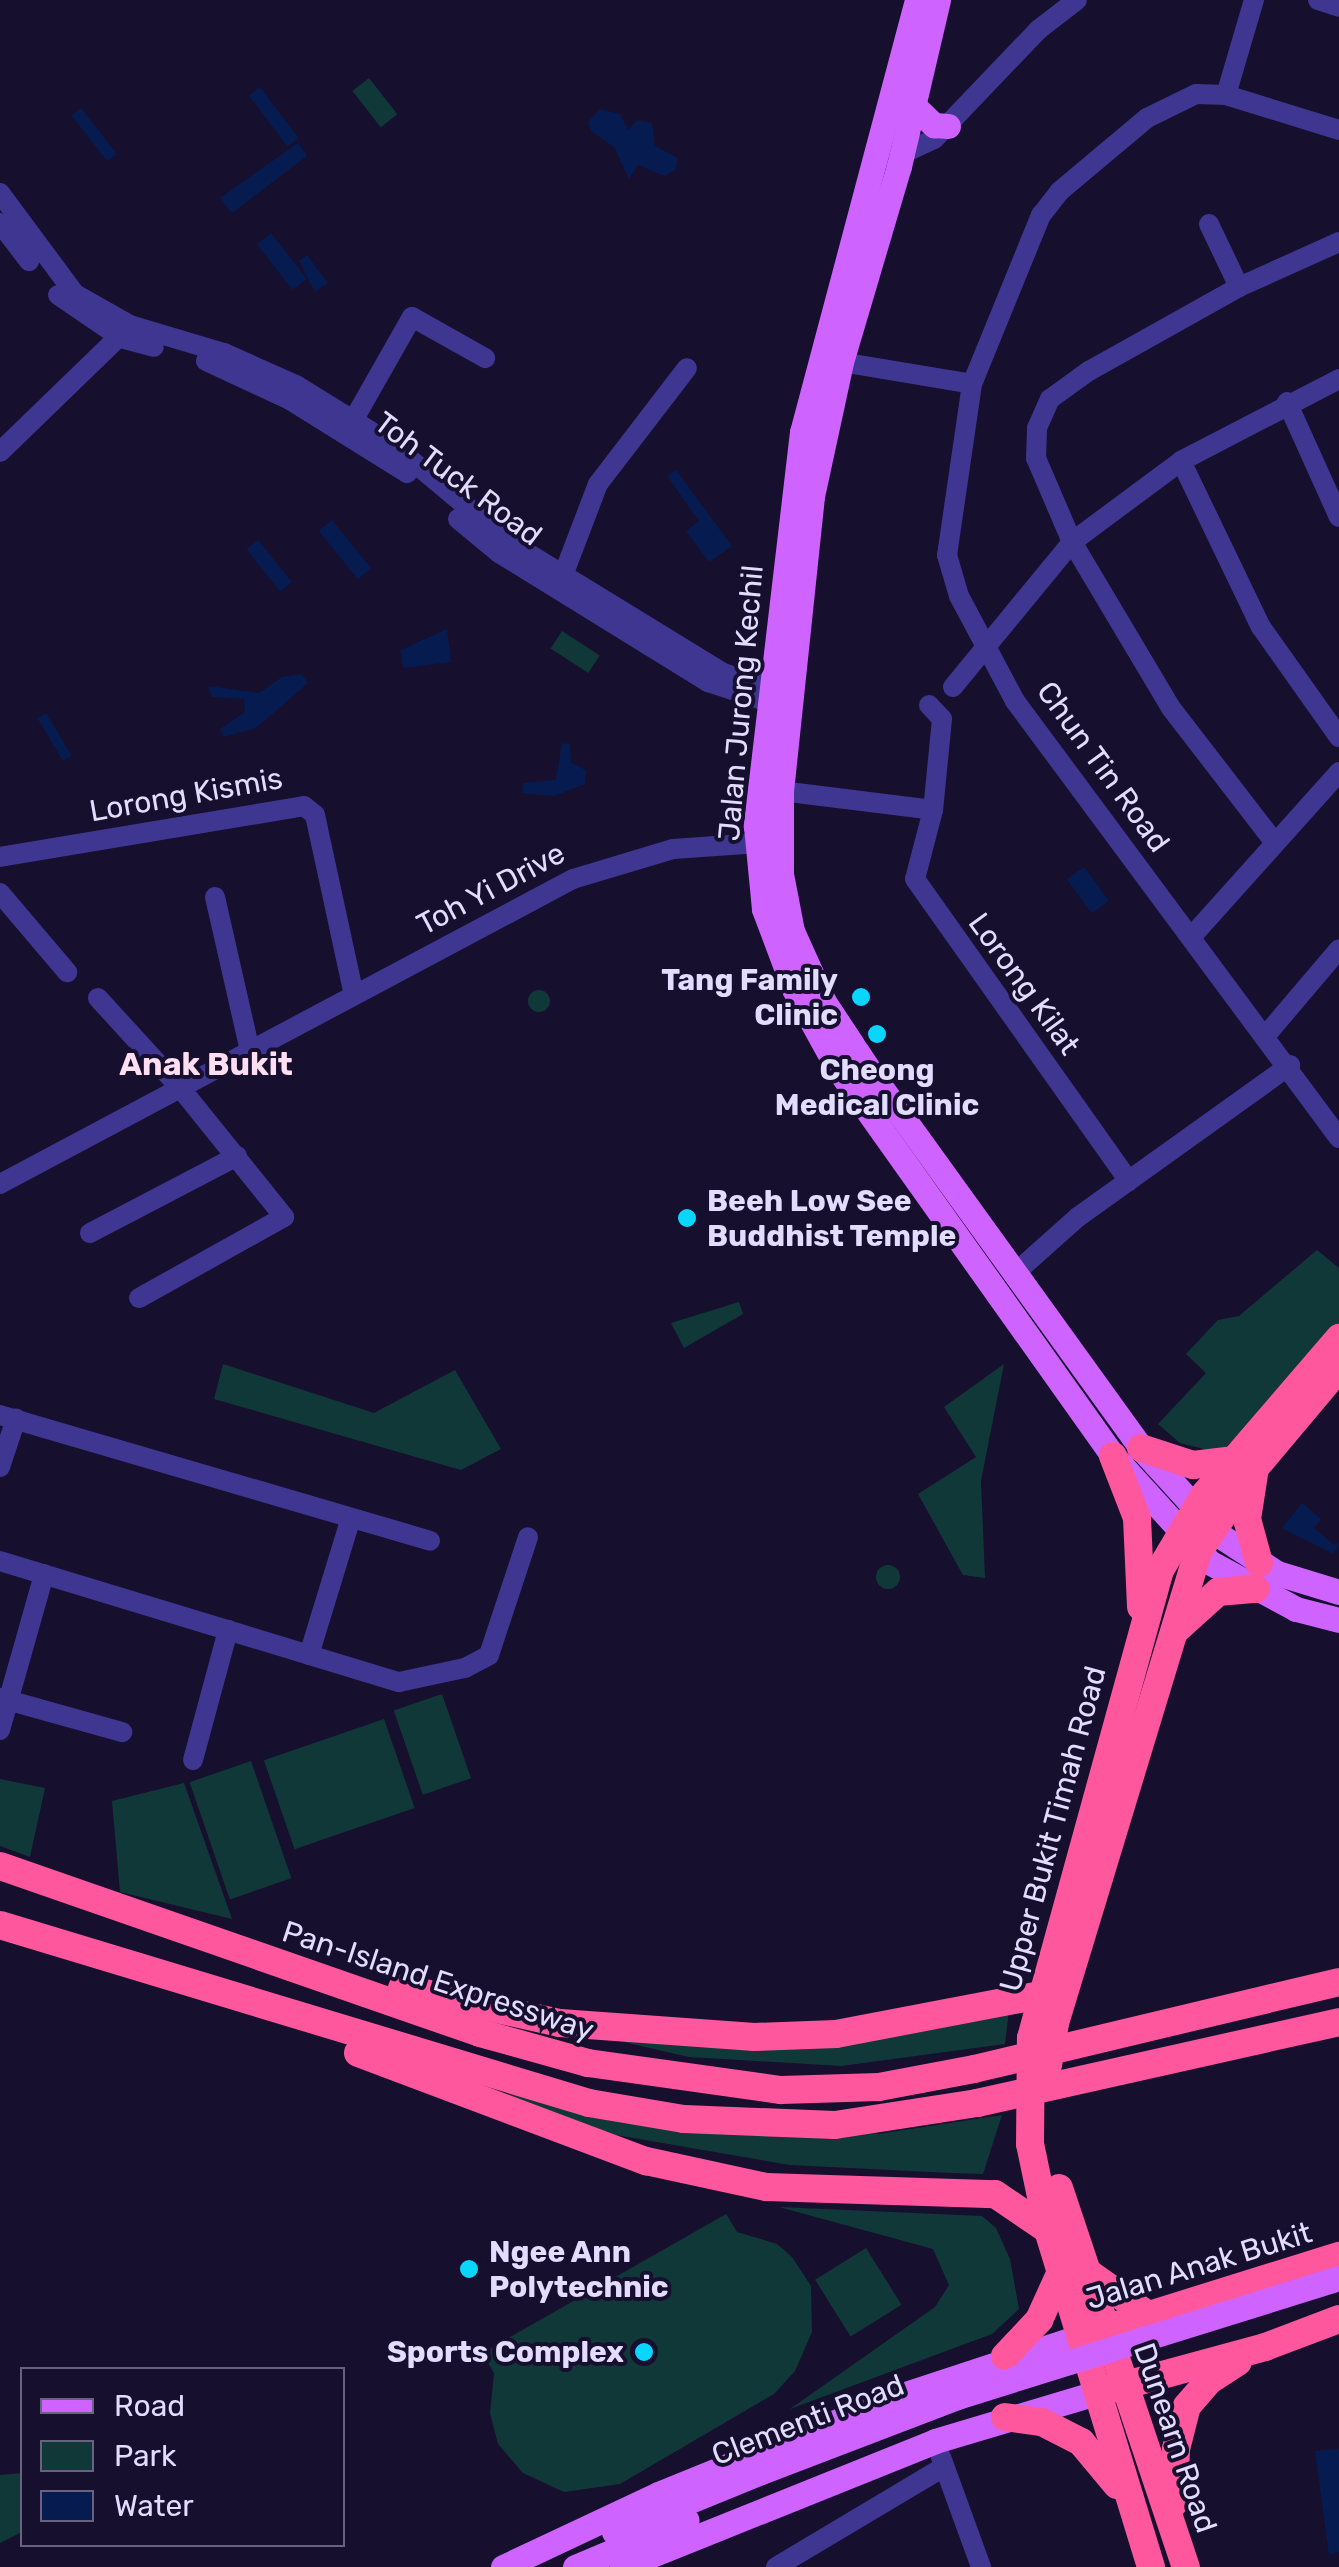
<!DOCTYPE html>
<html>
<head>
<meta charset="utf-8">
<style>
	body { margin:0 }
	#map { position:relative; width:1339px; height:2567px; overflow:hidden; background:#160f2e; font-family:Rubik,sans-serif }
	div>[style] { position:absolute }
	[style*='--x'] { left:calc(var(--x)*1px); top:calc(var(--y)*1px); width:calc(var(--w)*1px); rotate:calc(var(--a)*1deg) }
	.green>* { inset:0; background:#113839; transform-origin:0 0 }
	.round { border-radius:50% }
	.water>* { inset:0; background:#061c51; transform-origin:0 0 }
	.minor>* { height:20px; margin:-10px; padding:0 10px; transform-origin:10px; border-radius:10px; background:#3f3691 }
	.major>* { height:25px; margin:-12.5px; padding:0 12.5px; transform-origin:12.5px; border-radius:12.5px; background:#cf63ff }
	.highway>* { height:28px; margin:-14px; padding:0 14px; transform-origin:14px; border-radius:14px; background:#ff579d }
	.major-bridge>* { height:25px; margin:-12.5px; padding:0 12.5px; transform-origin:12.5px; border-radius:12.5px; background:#cf63ff }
	.highway-bridge>* { height:28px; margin:-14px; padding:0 14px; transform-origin:14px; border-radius:14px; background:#ff579d }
	.dots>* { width:28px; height:28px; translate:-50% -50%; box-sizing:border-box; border:5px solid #160f2e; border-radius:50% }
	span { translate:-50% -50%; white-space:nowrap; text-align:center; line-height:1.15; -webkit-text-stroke:8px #160f2e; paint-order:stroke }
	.street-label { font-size:30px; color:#e2dcff }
	.poi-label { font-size:30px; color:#e2dcff; font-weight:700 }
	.right { translate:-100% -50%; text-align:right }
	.left { translate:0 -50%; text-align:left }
	.neighbourhood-label { font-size:32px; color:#ffdef1; font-weight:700 }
	.legend { position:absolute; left:20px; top:2367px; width:325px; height:180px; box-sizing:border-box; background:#160f2e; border:2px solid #686182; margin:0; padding:12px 18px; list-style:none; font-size:30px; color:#e2dcff }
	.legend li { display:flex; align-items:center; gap:20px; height:50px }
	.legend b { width:50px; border:2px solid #686182 }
</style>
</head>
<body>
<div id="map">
	<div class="green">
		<i style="left:369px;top:78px;width:46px;height:21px;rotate:52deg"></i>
		<i style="left:562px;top:631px;width:45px;height:21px;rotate:33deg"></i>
		<i class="round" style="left:528px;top:990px;width:22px;height:22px"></i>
		<i style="clip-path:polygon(1317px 1250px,1339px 1268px,1339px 1333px,1220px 1453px,1180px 1443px,1158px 1424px,1206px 1373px,1186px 1354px,1218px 1320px,1239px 1316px)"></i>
		<i style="clip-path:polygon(739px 1302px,743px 1314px,684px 1348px,671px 1323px)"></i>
		<i style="clip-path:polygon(223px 1364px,374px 1413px,455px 1370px,501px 1449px,461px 1470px,214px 1399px)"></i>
		<i style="clip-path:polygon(1004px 1364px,981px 1481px,985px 1578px,963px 1575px,918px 1494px,976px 1457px,944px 1407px)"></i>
		<i class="round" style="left:876px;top:1565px;width:24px;height:24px"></i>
		<i style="left:442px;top:1694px;width:89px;height:51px;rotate:71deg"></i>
		<i style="left:384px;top:1719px;width:94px;height:127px;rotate:71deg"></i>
		<i style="left:251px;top:1761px;width:124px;height:65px;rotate:71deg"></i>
		<i style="clip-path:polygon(0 1779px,45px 1788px,30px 1857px,0 1846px)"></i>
		<i style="clip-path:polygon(184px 1783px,232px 1919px,120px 1892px,112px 1801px)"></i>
		<i style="clip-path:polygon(1009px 2010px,1005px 2044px,841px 2066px,689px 2057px,576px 2031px,686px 2044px)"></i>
		<i style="clip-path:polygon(506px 2094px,878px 2134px,1002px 2115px,983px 2174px,951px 2173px,790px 2165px,616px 2135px)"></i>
		<i style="clip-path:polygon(779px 2207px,982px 2216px,996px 2228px,1010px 2259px,1019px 2309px,992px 2334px,790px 2409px,935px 2307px,949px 2285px,933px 2249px)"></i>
		<i style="clip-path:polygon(726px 2214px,737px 2232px,777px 2244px,792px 2257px,811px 2286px,812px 2332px,795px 2371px,774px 2394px,620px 2484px,564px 2492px,523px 2473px,498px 2444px,490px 2413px,494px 2373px,482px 2353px)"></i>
		<i style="left:866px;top:2248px;width:67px;height:60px;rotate:58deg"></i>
		<i style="clip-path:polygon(22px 2473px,22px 2532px,0 2543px,0 2475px)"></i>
	</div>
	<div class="water">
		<i style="left:260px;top:87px;width:64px;height:14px;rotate:53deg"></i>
		<i style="left:81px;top:108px;width:58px;height:12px;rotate:52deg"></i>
		<i style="clip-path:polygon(600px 109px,620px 114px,628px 130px,637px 120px,652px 123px,655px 146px,678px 158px,676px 169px,665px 176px,638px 165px,629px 179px,614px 147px,591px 131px,588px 122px)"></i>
		<i style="clip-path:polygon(298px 143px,307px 156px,232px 213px,220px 198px)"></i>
		<i style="left:271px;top:233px;width:58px;height:18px;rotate:52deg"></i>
		<i style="clip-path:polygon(307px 255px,328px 283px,315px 292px,299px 261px)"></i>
		<i style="clip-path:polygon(676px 470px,732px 546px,709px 562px,686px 531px,699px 521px,667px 476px)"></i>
		<i style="left:332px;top:520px;width:62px;height:17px;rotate:51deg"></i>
		<i style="left:258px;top:540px;width:54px;height:15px;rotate:51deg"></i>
		<i style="clip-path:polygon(447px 629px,451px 662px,403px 668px,401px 650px)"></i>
		<i style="clip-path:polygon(302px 674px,308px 683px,256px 728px,224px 737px,220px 729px,245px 712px,244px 699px,212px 697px,208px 686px,259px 693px,282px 677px)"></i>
		<i style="left:46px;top:713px;width:50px;height:10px;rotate:59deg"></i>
		<i style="clip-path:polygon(562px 743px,570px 744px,571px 763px,586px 770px,585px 784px,554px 796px,522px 793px,523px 783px,556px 780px)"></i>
		<i style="left:1084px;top:867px;width:42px;height:21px;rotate:54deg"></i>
		<i style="clip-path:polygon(1302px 1503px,1321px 1519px,1314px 1528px,1334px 1545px,1339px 1541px,1334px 1554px,1282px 1528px)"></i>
		<i style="clip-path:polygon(1339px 2449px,1339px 2552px,1329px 2555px,1315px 2451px)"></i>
	</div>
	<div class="minor">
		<i style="--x:1318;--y:0;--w:22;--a:18"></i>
		<i style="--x:1226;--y:95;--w:99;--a:-73.6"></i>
		<i style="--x:1339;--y:130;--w:118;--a:-162.8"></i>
		<i style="--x:1226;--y:95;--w:30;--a:-178"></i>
		<i style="--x:1196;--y:94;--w:55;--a:153.9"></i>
		<i style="--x:1147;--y:118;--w:114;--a:140"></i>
		<i style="--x:1060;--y:191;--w:31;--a:128"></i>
		<i style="--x:1041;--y:215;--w:183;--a:112.2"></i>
		<i style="--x:972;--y:384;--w:173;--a:98.3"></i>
		<i style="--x:947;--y:555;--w:43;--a:73.7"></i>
		<i style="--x:959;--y:596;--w:119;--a:61.9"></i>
		<i style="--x:1015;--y:701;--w:544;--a:53.45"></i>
		<i style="--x:891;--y:159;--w:47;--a:-24.9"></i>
		<i style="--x:934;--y:139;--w:151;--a:-46.3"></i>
		<i style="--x:1038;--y:30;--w:49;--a:-37.6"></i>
		<i style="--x:0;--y:193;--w:126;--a:53.4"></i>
		<i style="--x:75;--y:294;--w:63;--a:29.4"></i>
		<i style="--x:130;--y:325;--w:98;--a:16.6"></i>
		<i style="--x:224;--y:353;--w:79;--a:24"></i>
		<i style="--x:296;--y:385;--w:114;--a:31.7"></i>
		<i style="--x:393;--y:445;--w:150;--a:39.9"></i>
		<i style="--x:508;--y:541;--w:252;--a:31.5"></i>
		<i style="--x:723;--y:673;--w:63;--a:16.7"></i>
		<i style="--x:0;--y:223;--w:48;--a:52.7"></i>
		<i style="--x:1209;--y:224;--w:70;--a:64.5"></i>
		<i style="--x:58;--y:295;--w:76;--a:34.3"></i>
		<i style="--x:121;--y:338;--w:34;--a:15"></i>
		<i style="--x:206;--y:361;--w:93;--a:24.9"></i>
		<i style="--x:290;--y:400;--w:138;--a:32"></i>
		<i style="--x:841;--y:362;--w:133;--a:9.5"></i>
		<i style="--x:1287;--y:402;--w:126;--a:65.7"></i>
		<i style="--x:354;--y:419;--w:117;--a:-60.4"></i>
		<i style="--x:412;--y:317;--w:84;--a:29.3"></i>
		<i style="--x:0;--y:452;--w:180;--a:-44.1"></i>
		<i style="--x:1181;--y:461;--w:184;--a:64.3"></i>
		<i style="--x:1261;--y:627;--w:135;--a:54.7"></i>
		<i style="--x:458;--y:519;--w:53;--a:39.7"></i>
		<i style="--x:499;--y:553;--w:246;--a:31.7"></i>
		<i style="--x:708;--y:682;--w:77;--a:18.2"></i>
		<i style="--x:559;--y:586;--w:109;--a:-69.1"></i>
		<i style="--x:598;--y:484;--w:146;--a:-52.5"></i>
		<i style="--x:953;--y:687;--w:188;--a:-50.6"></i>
		<i style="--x:1072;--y:542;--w:136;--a:-36.6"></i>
		<i style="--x:1181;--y:461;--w:178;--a:-27.4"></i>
		<i style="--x:929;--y:705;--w:19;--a:47"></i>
		<i style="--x:942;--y:719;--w:91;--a:95.6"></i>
		<i style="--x:933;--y:810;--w:71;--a:104.6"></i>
		<i style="--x:915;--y:879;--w:370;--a:54.7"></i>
		<i style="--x:781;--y:791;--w:153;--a:7.1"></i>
		<i style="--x:1275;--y:843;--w:170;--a:-127.6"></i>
		<i style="--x:1171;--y:708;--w:193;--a:-120.8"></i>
		<i style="--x:1072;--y:542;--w:91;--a:-113.2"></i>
		<i style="--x:1036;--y:458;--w:30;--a:-88"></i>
		<i style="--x:1037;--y:428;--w:32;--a:-66"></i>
		<i style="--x:1050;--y:399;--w:48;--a:-35.7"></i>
		<i style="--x:1089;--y:371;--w:172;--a:-29.2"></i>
		<i style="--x:1239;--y:287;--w:110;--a:-24.2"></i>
		<i style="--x:0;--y:857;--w:308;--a:-9.5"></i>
		<i style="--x:304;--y:806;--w:14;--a:39"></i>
		<i style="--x:315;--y:815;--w:184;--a:77.8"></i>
		<i style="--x:0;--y:893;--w:104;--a:49.7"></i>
		<i style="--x:215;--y:897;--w:158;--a:77.2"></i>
		<i style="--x:1193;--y:935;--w:219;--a:-48.1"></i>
		<i style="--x:98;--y:998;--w:125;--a:47.6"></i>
		<i style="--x:182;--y:1090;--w:163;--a:51.2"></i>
		<i style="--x:284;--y:1217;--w:166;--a:150.8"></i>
		<i style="--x:1267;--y:1034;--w:111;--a:-49.7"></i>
		<i style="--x:0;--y:1184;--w:649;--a:-28.03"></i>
		<i style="--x:573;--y:879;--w:104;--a:-16.7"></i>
		<i style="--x:673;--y:849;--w:99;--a:-4"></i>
		<i style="--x:90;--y:1233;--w:166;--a:-27.6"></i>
		<i style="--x:1014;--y:1274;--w:86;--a:-41.7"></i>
		<i style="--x:1078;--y:1217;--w:261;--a:-35.6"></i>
		<i style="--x:0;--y:1415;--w:448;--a:16.3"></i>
		<i style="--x:0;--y:1467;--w:51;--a:-71.6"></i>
		<i style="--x:0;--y:1561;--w:417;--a:16.9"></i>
		<i style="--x:399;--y:1682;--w:67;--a:-12"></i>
		<i style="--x:465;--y:1668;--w:27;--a:-28"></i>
		<i style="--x:489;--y:1655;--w:124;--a:-71.7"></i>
		<i style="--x:309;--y:1655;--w:143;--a:-73"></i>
		<i style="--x:0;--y:1698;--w:127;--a:15.6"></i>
		<i style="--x:0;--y:1730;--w:162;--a:-74.2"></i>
		<i style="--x:193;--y:1760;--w:135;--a:-74.9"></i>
		<i style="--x:941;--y:2457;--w:117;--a:70"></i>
		<i style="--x:776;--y:2567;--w:196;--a:-30.8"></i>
	</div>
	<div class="major">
		<i style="--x:917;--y:0;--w:447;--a:104.9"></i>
		<i style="--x:802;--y:432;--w:397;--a:96.7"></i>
		<i style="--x:756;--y:826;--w:83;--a:84.5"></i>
		<i style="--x:764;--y:909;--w:85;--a:69.4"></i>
		<i style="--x:794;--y:989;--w:91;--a:61.2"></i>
		<i style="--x:838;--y:1069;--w:475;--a:54.6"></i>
		<i style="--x:1113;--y:1456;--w:143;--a:47.8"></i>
		<i style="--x:1209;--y:1562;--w:99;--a:28.4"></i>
		<i style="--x:1296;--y:1609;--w:44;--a:14.3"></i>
		<i style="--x:938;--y:0;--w:171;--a:103.2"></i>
		<i style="--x:899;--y:166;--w:204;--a:106.5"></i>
		<i style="--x:841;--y:362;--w:137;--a:102.2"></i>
		<i style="--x:812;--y:496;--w:297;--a:96"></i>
		<i style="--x:781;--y:791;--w:83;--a:90"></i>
		<i style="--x:781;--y:874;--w:58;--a:79.1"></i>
		<i style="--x:792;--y:931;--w:78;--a:65.7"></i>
		<i style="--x:824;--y:1002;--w:92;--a:56.5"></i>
		<i style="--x:875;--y:1079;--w:455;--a:54.2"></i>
		<i style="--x:1141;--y:1448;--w:120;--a:47.7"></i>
		<i style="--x:1222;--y:1537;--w:66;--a:33.2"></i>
		<i style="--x:1277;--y:1573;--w:65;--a:17"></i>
		<i style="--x:914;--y:106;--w:28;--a:44"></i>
		<i style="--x:934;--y:125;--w:14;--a:4"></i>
		<i style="--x:614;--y:2532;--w:159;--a:-22.2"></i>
		<i style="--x:503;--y:2567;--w:171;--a:-25.2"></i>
		<i style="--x:658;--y:2494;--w:260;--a:-22.1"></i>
		<i style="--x:899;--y:2396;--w:188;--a:-18.2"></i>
		<i style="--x:575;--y:2567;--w:121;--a:-22.8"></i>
		<i style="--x:622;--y:2567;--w:337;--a:-21.9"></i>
		<i style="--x:935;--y:2441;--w:168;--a:-16.6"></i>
	</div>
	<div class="highway">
		<i style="--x:1141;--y:1448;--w:55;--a:18.1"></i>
		<i style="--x:1193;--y:1465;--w:40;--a:-7.1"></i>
		<i style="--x:1113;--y:1456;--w:66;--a:68.8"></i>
		<i style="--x:1137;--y:1518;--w:89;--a:87.4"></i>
		<i style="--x:1254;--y:1474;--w:46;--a:98.8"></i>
		<i style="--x:1247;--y:1519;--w:46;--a:74.7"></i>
		<i style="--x:1178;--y:1628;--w:54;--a:-42"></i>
		<i style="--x:1218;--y:1592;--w:38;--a:-5"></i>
		<i style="--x:0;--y:1866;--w:508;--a:19.18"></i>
		<i style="--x:480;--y:2033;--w:112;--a:15.5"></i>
		<i style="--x:588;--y:2063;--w:195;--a:8"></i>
		<i style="--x:781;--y:2090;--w:98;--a:-1.8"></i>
		<i style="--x:879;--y:2087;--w:97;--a:-10.7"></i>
		<i style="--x:0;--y:1925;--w:615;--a:16.82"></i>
		<i style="--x:589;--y:2103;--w:96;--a:9.6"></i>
		<i style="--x:684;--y:2119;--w:151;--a:2.3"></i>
		<i style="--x:835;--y:2125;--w:144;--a:-8.8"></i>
		<i style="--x:402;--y:1988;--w:162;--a:12.5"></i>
		<i style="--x:560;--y:2023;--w:195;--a:4.1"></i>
		<i style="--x:754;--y:2037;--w:82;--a:-2.1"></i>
		<i style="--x:836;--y:2034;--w:209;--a:-10.8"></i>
		<i style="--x:358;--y:2053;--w:308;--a:20.6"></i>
		<i style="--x:646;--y:2161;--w:123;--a:12.2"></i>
		<i style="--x:766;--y:2187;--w:229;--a:1.8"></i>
		<i style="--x:995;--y:2194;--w:64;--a:34.2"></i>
		<i style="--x:1047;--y:2071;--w:49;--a:-80.5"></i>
		<i style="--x:1055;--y:2023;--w:492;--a:-73.1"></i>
		<i style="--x:1198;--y:1552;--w:102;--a:-55.8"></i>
		<i style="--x:1255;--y:1468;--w:131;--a:-50"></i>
		<i style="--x:1059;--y:2188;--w:400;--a:71.5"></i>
		<i style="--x:1080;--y:2267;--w:87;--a:35.2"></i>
		<i style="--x:1085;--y:2335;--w:266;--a:-17.3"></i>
		<i style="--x:1005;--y:2356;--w:50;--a:-46.6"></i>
		<i style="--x:1039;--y:2320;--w:51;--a:-65.5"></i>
		<i style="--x:1107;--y:2390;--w:164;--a:-15.2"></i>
		<i style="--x:1265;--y:2347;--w:79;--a:-20.7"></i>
		<i style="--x:1005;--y:2417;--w:37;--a:8"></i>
		<i style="--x:1042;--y:2422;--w:44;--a:27.1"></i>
		<i style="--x:1081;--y:2442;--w:56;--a:50.1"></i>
		<i style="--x:1174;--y:2503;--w:54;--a:-87.9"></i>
		<i style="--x:1176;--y:2449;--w:44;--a:-75.7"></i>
		<i style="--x:1187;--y:2406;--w:35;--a:-49"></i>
		<i style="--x:1210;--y:2380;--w:33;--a:-33"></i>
		<i style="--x:1151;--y:2567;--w:352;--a:-107"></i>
		<i style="--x:1048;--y:2230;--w:88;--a:-101.8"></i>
		<i style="--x:1030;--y:2144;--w:106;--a:-89.5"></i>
		<i style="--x:1031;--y:2038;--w:485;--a:-74.6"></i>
		<i style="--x:1160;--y:1570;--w:88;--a:-59.4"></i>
		<i style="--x:1205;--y:1494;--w:206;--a:-49.3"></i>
	</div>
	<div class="major-bridge">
		<i style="--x:761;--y:2472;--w:210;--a:-20.9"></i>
		<i style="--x:957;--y:2397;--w:400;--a:-17.3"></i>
	</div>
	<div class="highway-bridge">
		<i style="--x:974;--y:2069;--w:375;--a:-13.4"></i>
		<i style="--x:977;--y:2103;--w:371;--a:-12.6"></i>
	</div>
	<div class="dots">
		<i style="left:861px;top:997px;background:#08d6ff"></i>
		<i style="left:877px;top:1034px;background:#08d6ff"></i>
		<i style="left:687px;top:1218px;background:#08d6ff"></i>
		<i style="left:469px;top:2269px;background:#08d6ff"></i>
		<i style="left:644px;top:2352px;background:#08d6ff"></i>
	</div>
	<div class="street-label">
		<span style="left:458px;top:479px;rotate:37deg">Toh Tuck Road</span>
		<span style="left:741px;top:703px;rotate:-85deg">Jalan Jurong Kechil</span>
		<span style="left:1103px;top:767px;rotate:54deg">Chun Tin Road</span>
		<span style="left:186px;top:795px;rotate:-10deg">Lorong Kismis</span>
		<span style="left:491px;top:889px;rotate:-28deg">Toh Yi Drive</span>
		<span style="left:1024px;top:984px;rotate:54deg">Lorong Kilat</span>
		<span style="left:1053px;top:1829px;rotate:-75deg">Upper Bukit Timah Road</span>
		<span style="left:438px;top:1981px;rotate:18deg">Pan-Island Expressway</span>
		<span style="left:1199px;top:2266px;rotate:-17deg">Jalan Anak Bukit</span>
		<span style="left:808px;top:2420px;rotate:-21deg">Clementi Road</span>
		<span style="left:1175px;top:2438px;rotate:71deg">Dunearn Road</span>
	</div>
	<div class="poi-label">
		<span class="right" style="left:838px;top:997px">Tang Family<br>Clinic</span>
		<span style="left:877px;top:1087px">Cheong<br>Medical Clinic</span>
		<span class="left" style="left:707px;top:1218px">Beeh Low See<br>Buddhist Temple</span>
		<span class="left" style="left:489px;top:2269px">Ngee Ann<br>Polytechnic</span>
		<span class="right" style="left:624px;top:2352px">Sports Complex</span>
	</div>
	<div class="neighbourhood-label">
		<span style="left:206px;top:1064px">Anak Bukit</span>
	</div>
	<ul class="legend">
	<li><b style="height:12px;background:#cf63ff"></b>Road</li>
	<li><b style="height:28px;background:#113839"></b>Park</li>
	<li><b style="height:28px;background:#061c51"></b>Water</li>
	</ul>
</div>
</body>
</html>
